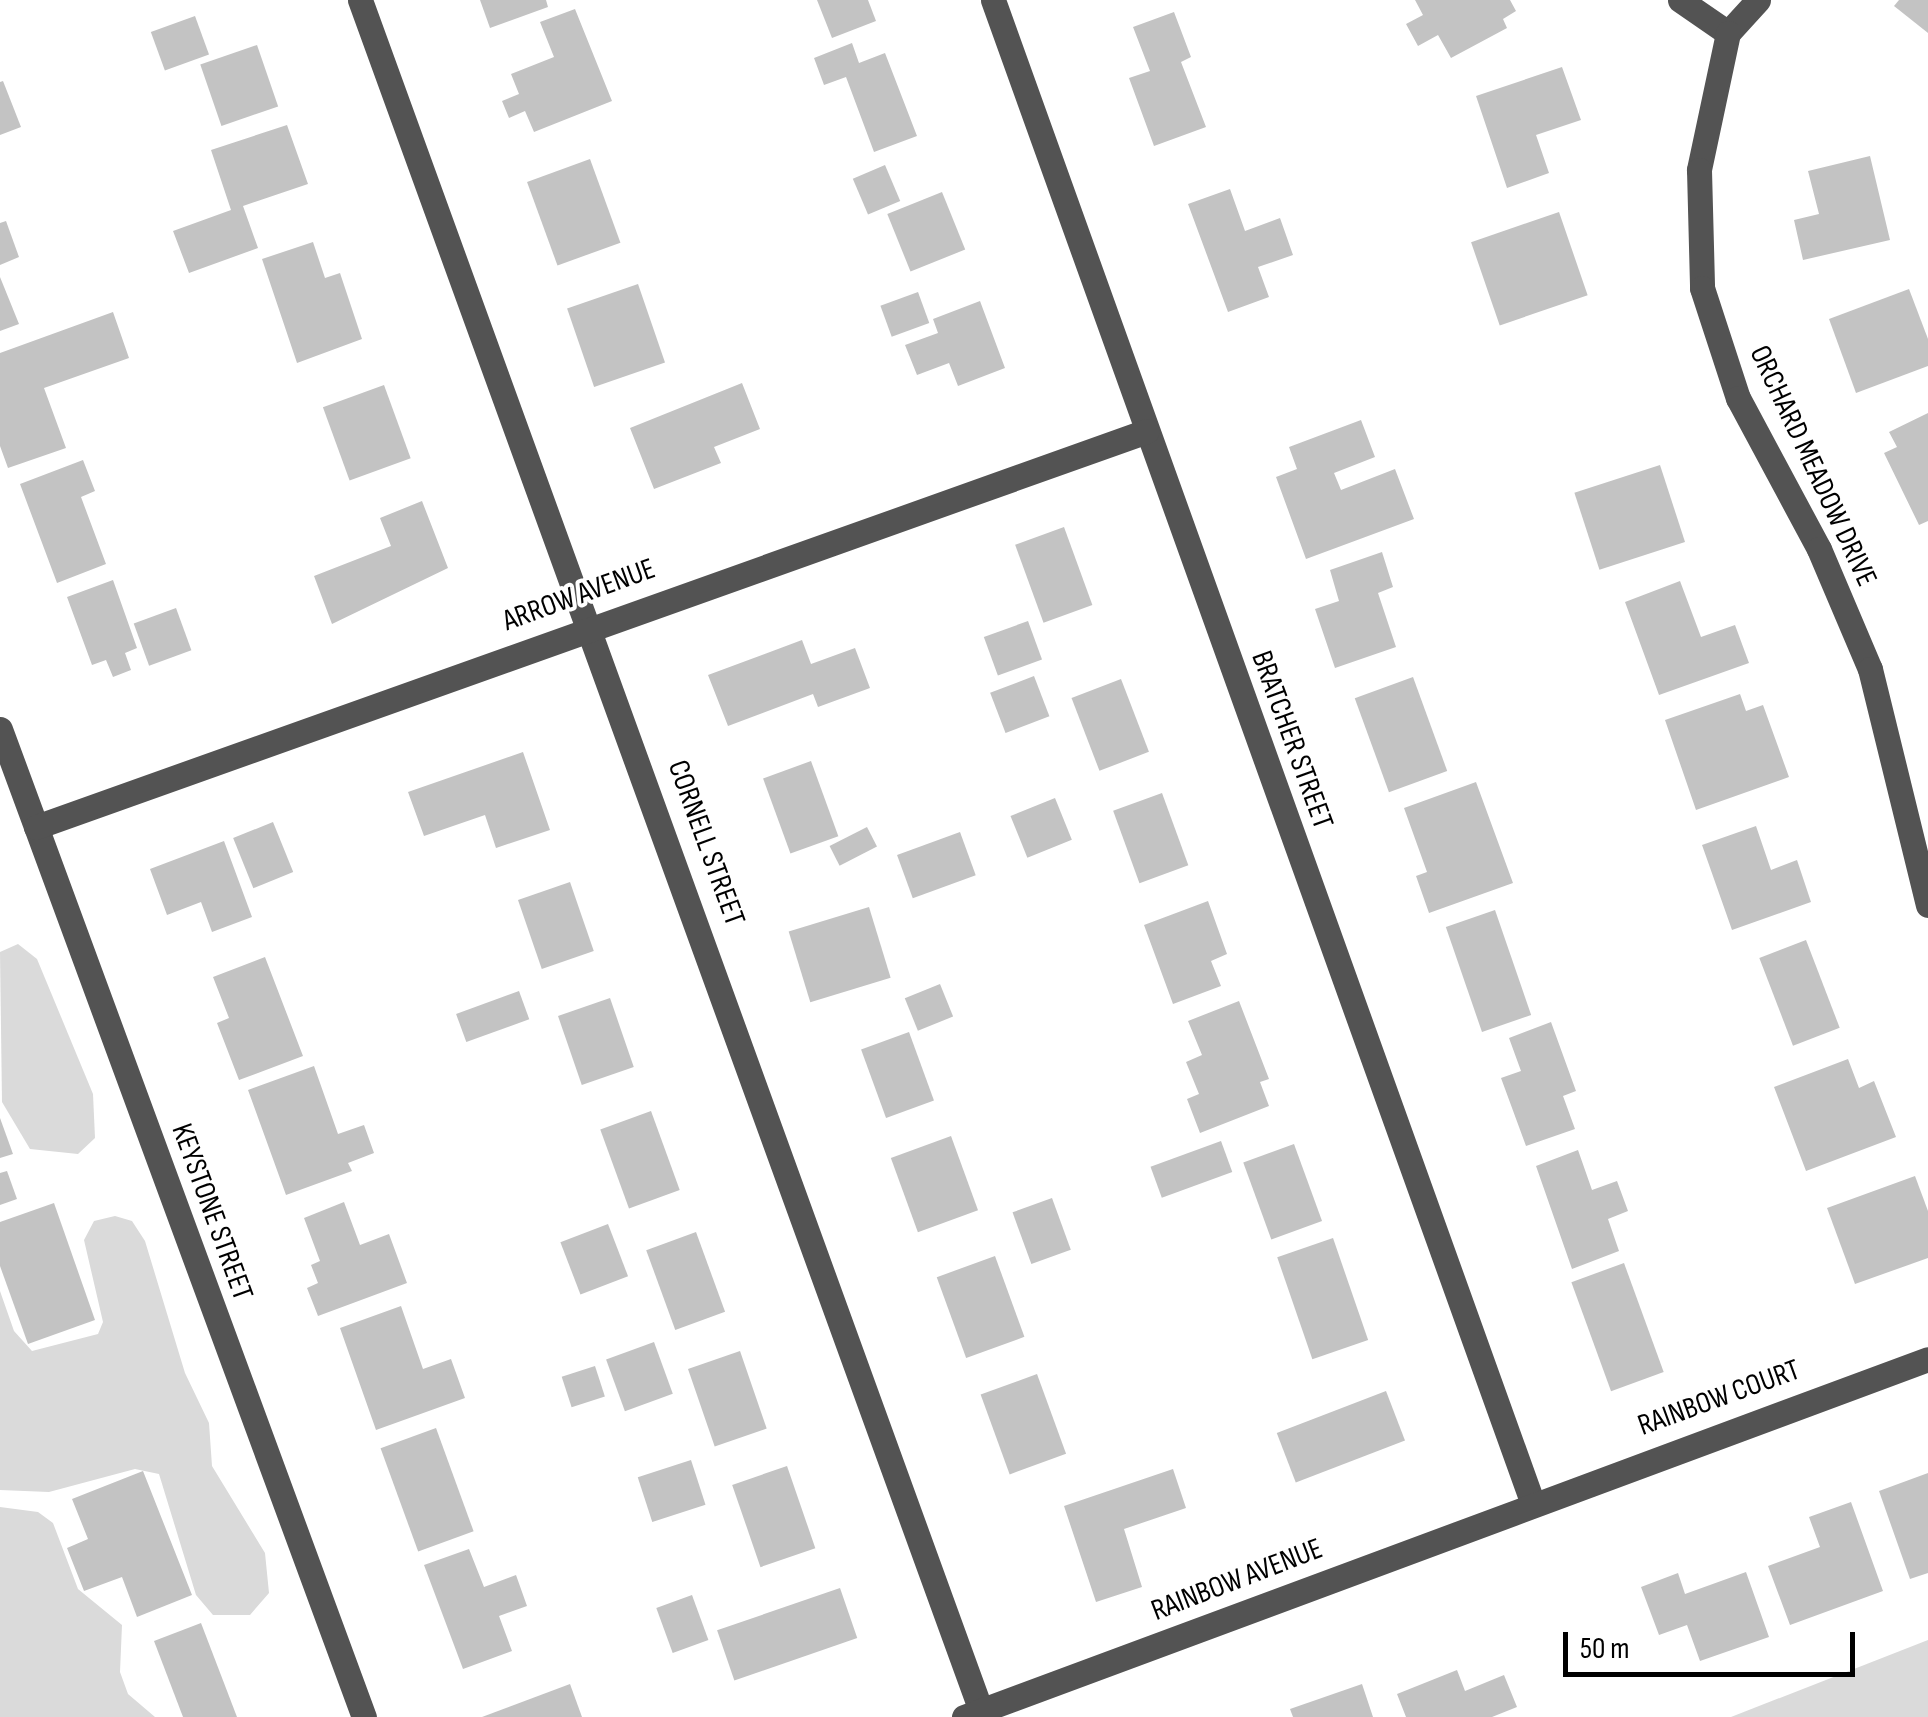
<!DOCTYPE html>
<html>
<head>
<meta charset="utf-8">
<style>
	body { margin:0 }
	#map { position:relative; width:1928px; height:1717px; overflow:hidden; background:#fff; font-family:"Sofia Sans Condensed",sans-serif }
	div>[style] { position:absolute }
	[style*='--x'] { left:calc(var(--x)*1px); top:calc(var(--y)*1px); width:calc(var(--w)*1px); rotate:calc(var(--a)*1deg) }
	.green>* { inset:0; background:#dadada }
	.building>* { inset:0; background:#c3c3c3; transform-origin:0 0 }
	.minor>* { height:25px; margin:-12.5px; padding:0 12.5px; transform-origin:12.5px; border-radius:12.5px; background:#535353 }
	span { translate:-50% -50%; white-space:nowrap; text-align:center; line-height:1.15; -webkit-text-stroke:8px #fff; paint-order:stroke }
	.street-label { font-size:30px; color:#000 }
	.scale { position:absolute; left:1563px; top:1632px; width:292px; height:45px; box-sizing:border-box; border:5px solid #000; border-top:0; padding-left:12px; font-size:30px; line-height:35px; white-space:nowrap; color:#000; -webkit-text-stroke:8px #fff; paint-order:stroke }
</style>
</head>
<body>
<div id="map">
	<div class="green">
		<i style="clip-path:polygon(18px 944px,37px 959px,93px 1094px,95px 1138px,78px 1154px,30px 1149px,2px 1102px,0 952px)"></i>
		<i style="clip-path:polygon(115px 1216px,132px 1221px,145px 1241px,185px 1373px,209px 1423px,212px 1466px,265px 1553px,269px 1593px,250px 1615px,213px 1615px,196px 1595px,159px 1474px,135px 1469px,49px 1492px,0 1490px,0 1291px,14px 1331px,32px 1351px,98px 1334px,103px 1322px,84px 1240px,94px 1221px)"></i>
		<i style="clip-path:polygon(0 1507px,38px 1512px,53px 1523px,78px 1589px,122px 1625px,120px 1672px,128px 1694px,155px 1717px,0 1717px)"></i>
		<i style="clip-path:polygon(1928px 1640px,1928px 1717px,1731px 1717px)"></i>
	</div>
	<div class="building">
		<i style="clip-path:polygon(480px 0,546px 0,548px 7px,490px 28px)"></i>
		<i style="clip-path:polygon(817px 0,868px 0,876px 21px,832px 38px)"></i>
		<i style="clip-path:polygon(1415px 0,1510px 0,1516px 11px,1503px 19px,1507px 28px,1451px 58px,1438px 35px,1418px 46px,1406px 24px,1423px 15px)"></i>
		<i style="clip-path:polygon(1899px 0,1928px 0,1928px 33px,1894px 6px)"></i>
		<i style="clip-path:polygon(575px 9px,612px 101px,534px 132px,525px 111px,509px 118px,502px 101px,519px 94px,511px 74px,554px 57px,540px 22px)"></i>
		<i style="clip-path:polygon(1174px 12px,1191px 57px,1181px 62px,1206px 127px,1154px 146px,1129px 78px,1150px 71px,1133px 27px)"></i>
		<i style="left:195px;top:16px;width:41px;height:47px;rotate:70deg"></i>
		<i style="clip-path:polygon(852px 43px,859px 63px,885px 53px,917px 136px,874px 152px,846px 77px,824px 85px,814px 58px)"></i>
		<i style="left:257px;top:45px;width:65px;height:60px;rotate:71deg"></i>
		<i style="clip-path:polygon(1562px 67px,1581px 120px,1536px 135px,1549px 173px,1507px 188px,1476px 96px)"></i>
		<i style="clip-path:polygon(3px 81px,21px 127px,0 135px,0 82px)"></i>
		<i style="clip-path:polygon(287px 125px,308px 184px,243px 206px,258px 248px,189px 273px,173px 231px,231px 210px,211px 150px)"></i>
		<i style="clip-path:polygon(1870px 156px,1890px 240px,1803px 260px,1794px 220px,1819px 214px,1808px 171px)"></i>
		<i style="left:590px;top:159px;width:89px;height:67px;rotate:70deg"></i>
		<i style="left:885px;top:165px;width:39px;height:35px;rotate:67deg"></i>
		<i style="clip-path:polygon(1230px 189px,1245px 231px,1280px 218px,1293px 255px,1258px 267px,1269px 297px,1228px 312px,1188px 204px)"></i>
		<i style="left:942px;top:192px;width:62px;height:59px;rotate:68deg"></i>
		<i style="left:1559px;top:212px;width:88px;height:93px;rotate:71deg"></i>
		<i style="clip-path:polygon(6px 221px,19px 257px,0 265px,0 223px)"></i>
		<i style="clip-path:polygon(313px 242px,325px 278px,340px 273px,362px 339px,297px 363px,262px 259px)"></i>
		<i style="clip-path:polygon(0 277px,19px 324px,0 331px)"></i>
		<i style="left:638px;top:284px;width:83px;height:75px;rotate:71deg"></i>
		<i style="clip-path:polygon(1909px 289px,1928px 339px,1928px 366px,1856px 393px,1829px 319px)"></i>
		<i style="left:918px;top:292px;width:33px;height:40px;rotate:70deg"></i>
		<i style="clip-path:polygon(980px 301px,1005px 368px,958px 386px,949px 363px,917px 375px,905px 345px,938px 333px,933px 319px)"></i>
		<i style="clip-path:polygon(113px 312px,129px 358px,44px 388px,66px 448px,8px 468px,0 446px,0 353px)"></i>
		<i style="clip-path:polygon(742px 383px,760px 429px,714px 447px,721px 463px,654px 489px,630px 428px)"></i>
		<i style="left:384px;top:385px;width:78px;height:65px;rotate:70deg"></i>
		<i style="clip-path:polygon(1928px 413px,1928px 521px,1919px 525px,1884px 453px,1897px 447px,1889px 432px)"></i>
		<i style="clip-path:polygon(1361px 420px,1375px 457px,1334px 473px,1341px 490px,1395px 469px,1414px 519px,1306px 559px,1276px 477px,1297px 469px,1289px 447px)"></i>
		<i style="clip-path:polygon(83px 460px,95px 491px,81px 497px,106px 564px,57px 583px,20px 484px)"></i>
		<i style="left:1660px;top:465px;width:81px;height:90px;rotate:72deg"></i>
		<i style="clip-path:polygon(422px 501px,448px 568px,332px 624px,314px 576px,391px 546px,380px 518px)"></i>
		<i style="left:1064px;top:527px;width:83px;height:52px;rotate:70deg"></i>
		<i style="clip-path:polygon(1382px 552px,1393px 587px,1378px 593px,1396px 647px,1335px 668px,1315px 609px,1339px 601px,1330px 570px)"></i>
		<i style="clip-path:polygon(113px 580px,137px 648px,125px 653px,131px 670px,113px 677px,106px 660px,92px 665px,67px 597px)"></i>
		<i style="clip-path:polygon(1680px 581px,1701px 637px,1735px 625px,1749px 663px,1659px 695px,1625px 602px)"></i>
		<i style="left:176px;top:608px;width:45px;height:45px;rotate:70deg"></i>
		<i style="left:1028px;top:621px;width:41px;height:47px;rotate:70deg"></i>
		<i style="clip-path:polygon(802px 640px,811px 664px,855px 648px,870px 688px,818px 707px,813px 694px,728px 726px,708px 675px)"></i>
		<i style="left:1034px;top:676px;width:43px;height:47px;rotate:69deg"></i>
		<i style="left:1413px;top:677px;width:100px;height:62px;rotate:70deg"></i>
		<i style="left:1121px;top:679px;width:78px;height:53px;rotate:69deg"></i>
		<i style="clip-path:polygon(1740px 694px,1746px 711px,1763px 705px,1789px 777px,1696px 810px,1665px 720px)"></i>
		<i style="clip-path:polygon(523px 752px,550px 830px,496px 848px,485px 815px,424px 836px,408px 792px)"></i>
		<i style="left:811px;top:761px;width:80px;height:51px;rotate:70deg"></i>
		<i style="clip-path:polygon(1476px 782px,1513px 883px,1429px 913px,1416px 876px,1427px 872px,1404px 808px)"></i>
		<i style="left:1162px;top:793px;width:77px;height:52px;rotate:70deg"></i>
		<i style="left:1055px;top:798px;width:45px;height:48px;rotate:68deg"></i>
		<i style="left:273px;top:822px;width:54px;height:43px;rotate:68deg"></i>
		<i style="clip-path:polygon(1756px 826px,1771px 870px,1797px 860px,1811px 902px,1732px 930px,1702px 845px)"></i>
		<i style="left:867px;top:827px;width:22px;height:42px;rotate:63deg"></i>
		<i style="left:960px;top:832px;width:46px;height:67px;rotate:70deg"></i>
		<i style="clip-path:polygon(224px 841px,252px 917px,212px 932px,201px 902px,167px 915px,150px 869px)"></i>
		<i style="left:570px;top:882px;width:73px;height:55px;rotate:71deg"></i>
		<i style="clip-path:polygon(1208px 901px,1227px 954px,1211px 961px,1221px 986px,1173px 1004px,1144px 925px)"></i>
		<i style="left:869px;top:907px;width:74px;height:84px;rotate:73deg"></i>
		<i style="left:1495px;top:910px;width:111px;height:52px;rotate:71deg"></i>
		<i style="left:1806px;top:940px;width:94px;height:50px;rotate:69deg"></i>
		<i style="clip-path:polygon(265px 957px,303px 1056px,239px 1080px,217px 1023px,229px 1018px,213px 977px)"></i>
		<i style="left:940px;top:984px;width:35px;height:38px;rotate:68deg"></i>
		<i style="left:519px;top:991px;width:30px;height:67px;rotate:70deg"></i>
		<i style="left:610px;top:998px;width:73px;height:55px;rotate:71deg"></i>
		<i style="clip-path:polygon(1239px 1001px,1269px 1079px,1260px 1082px,1269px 1106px,1200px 1133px,1187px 1099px,1199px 1094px,1186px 1062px,1202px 1055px,1188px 1021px)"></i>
		<i style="clip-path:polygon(1551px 1022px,1576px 1091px,1563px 1096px,1575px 1129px,1526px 1146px,1501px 1078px,1521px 1071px,1509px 1038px)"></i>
		<i style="left:909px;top:1032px;width:73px;height:51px;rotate:70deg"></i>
		<i style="clip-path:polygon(1848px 1059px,1859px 1088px,1874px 1081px,1896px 1137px,1806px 1171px,1774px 1087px)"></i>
		<i style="clip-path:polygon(314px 1066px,338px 1134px,364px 1125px,374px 1153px,348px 1163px,352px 1171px,286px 1195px,248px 1090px)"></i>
		<i style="left:651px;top:1111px;width:84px;height:54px;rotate:70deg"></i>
		<i style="clip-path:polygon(0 1118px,13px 1154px,0 1158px)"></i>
		<i style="left:951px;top:1136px;width:79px;height:64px;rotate:70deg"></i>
		<i style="left:1221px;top:1141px;width:33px;height:75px;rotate:70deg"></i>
		<i style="left:1294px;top:1144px;width:82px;height:54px;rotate:70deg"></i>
		<i style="clip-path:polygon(1578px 1150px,1592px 1190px,1617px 1181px,1628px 1211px,1608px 1219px,1619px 1251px,1572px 1269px,1536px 1166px)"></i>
		<i style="clip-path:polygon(7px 1171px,17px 1199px,0 1205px,0 1173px)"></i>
		<i style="clip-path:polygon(1915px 1176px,1928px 1211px,1928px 1258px,1855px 1284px,1827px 1208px)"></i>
		<i style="left:1052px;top:1198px;width:55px;height:42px;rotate:70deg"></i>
		<i style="clip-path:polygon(344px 1202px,360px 1245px,389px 1234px,407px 1283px,318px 1316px,307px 1288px,318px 1283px,311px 1265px,320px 1261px,304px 1218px)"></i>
		<i style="clip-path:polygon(54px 1203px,95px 1320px,28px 1344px,0 1266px,0 1222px)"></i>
		<i style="left:608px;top:1224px;width:56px;height:51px;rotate:69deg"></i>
		<i style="left:696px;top:1232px;width:85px;height:53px;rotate:70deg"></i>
		<i style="left:1333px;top:1238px;width:108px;height:59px;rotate:71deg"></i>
		<i style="left:995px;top:1256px;width:86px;height:62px;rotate:70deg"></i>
		<i style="left:1624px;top:1263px;width:116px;height:56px;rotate:70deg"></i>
		<i style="clip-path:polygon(401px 1306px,423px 1369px,451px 1359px,465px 1398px,376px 1430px,340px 1328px)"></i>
		<i style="left:654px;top:1342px;width:55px;height:51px;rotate:70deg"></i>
		<i style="left:740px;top:1351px;width:82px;height:55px;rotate:71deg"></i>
		<i style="left:595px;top:1366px;width:32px;height:35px;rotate:72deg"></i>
		<i style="left:1037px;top:1374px;width:85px;height:60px;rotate:70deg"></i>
		<i style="left:1386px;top:1391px;width:53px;height:117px;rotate:69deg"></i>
		<i style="left:436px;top:1428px;width:110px;height:59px;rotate:70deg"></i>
		<i style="left:691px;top:1460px;width:47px;height:56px;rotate:72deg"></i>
		<i style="left:787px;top:1466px;width:87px;height:58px;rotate:71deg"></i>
		<i style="clip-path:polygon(1173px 1469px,1186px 1508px,1124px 1529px,1142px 1587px,1096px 1602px,1064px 1506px)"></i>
		<i style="clip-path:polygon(143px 1471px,192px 1595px,137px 1617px,122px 1577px,84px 1591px,67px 1548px,88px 1539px,72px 1499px)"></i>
		<i style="clip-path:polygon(1928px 1473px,1928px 1573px,1910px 1579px,1879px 1491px)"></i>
		<i style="clip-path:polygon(1851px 1502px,1883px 1591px,1790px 1625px,1768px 1566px,1820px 1547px,1809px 1517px)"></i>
		<i style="clip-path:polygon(469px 1549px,484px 1587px,516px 1575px,527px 1606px,499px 1616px,512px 1651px,463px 1669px,424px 1565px)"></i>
		<i style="clip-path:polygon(1746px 1572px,1769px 1637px,1700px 1661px,1687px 1625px,1659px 1635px,1641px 1587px,1678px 1573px,1685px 1594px)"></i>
		<i style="left:840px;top:1588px;width:53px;height:130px;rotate:71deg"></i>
		<i style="left:692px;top:1595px;width:48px;height:38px;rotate:70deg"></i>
		<i style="clip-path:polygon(201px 1623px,237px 1717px,183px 1717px,154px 1641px)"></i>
		<i style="clip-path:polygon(1457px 1670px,1465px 1691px,1504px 1675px,1517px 1707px,1492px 1717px,1406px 1717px,1397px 1694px)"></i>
		<i style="clip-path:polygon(570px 1684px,582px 1717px,482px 1717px)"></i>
		<i style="clip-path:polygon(1362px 1684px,1373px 1717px,1293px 1717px,1290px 1709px)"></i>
	</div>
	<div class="minor">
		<i style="--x:360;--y:0;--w:1820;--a:70.05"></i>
		<i style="--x:993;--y:0;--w:1595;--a:70.25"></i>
		<i style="--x:1680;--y:0;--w:58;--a:34.5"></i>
		<i style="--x:1758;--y:0;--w:45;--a:132.3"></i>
		<i style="--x:1728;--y:33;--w:140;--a:102"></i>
		<i style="--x:1699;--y:170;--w:118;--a:88.5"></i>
		<i style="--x:1702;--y:288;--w:116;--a:71.9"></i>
		<i style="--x:1738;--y:398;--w:171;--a:61.8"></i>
		<i style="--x:1819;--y:549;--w:130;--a:67"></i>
		<i style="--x:1870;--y:669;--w:243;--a:76.2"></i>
		<i style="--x:0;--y:729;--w:1053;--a:69.78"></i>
		<i style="--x:36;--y:827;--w:1179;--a:-19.62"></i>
		<i style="--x:964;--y:1717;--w:1028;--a:-20.37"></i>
	</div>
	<div class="street-label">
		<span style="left:1813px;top:466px;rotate:65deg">ORCHARD MEADOW DRIVE</span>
		<span style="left:579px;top:595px;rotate:-20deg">ARROW AVENUE</span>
		<span style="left:1292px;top:740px;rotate:70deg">BRATCHER STREET</span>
		<span style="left:706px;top:843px;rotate:70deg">CORNELL STREET</span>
		<span style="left:212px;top:1212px;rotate:70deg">KEYSTONE STREET</span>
		<span style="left:1719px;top:1398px;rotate:-20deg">RAINBOW COURT</span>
		<span style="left:1237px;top:1580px;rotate:-21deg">RAINBOW AVENUE</span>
	</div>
	<div class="scale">50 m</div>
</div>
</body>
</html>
